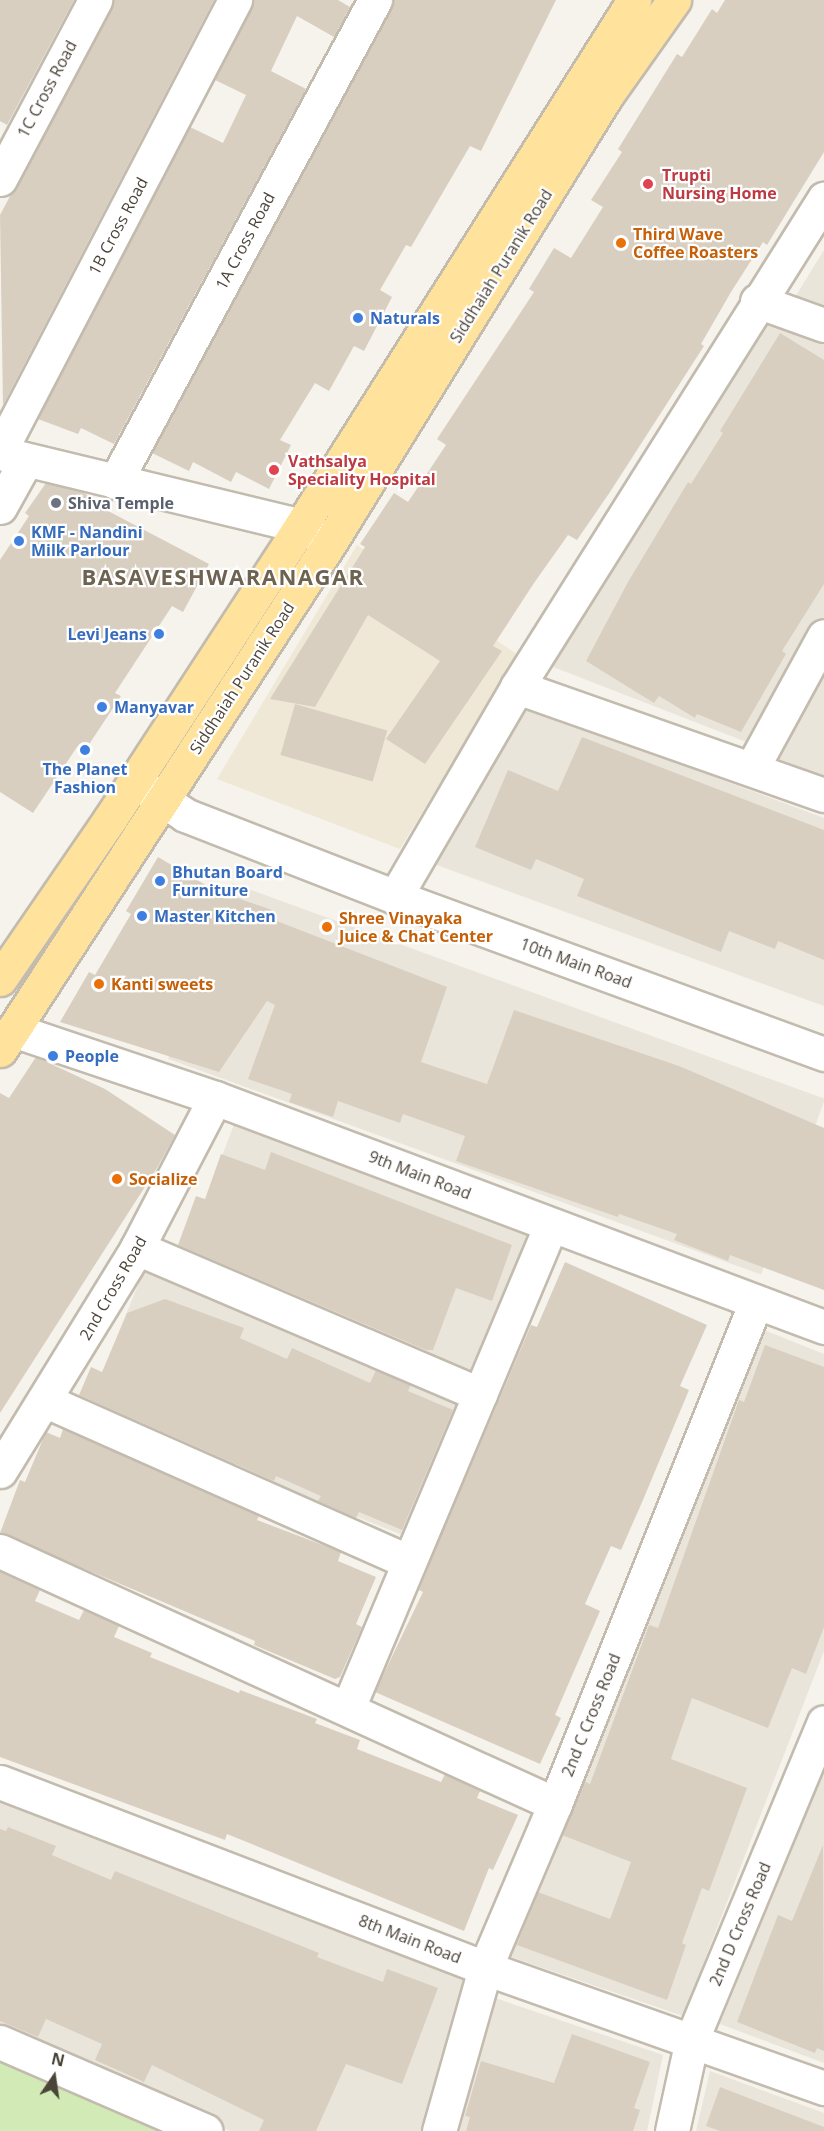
<!DOCTYPE html>
<html>
<head>
<meta charset="utf-8">
<style>
	body { margin:0 }
	#map { position:relative; width:824px; height:2131px; overflow:hidden; background:#f6f3ec; font-family:"Open Sans",sans-serif }
	div>[style] { position:absolute }
	[style*='--x'] { left:calc(var(--x)*1px); top:calc(var(--y)*1px); width:calc(var(--w)*1px); rotate:calc(var(--a)*1deg) }
	.residential>* { inset:0; background:#eae5da; transform-origin:0 0 }
	.education>* { inset:0; background:#efe8d6 }
	.green>* { inset:0; background:#d2eab5 }
	.building>* { inset:0; background:#d8cfc1; transform-origin:0 0 }
	.roads { filter:drop-shadow(2px 0 #c2bbae) drop-shadow(-2px 0 #c2bbae) drop-shadow(0 2px #c2bbae) drop-shadow(0 -2px #c2bbae) }
	.minor>* { height:33px; margin:-16.5px; padding:0 16.5px; transform-origin:16.5px; border-radius:16.5px; background:#fff }
	.major>* { height:33px; margin:-16.5px; padding:0 16.5px; transform-origin:16.5px; border-radius:16.5px; background:#ffe39c }
	.dots>* { width:16px; height:16px; translate:-50% -50%; box-sizing:border-box; border:3px solid #fff; border-radius:50% }
	span { translate:-50% -50%; white-space:nowrap; text-align:center; line-height:1.15; -webkit-text-stroke:4.5px #fff; paint-order:stroke }
	.street-label { font-size:16px; color:#4b4439 }
	.health-label { font-size:16px; color:#be3a42; font-weight:700 }
	.left { translate:0 -50%; text-align:left }
	.food-label { font-size:16px; color:#c56008; font-weight:700 }
	.shop-label { font-size:16px; color:#366cbe; font-weight:700 }
	.right { translate:-100% -50%; text-align:right }
	.worship-label { font-size:16px; color:#5b616d; font-weight:700 }
	.district-label { font-size:22px; color:#6e6250; font-weight:700; letter-spacing:1.5px }
	.north { position:absolute; left:24px; top:2047px; width:60px; height:60px; -webkit-text-stroke:4px #fff; paint-order:stroke; rotate:13deg; font-size:16px; font-weight:700; line-height:24px; text-align:center; color:#4b4439 }
	.north::after { content:''; display:block; margin:auto; width:21px; height:27px; background:#4b4439; clip-path:polygon(50% 0,100% 100%,50% 72%,0 100%) }
</style>
</head>
<body>
<div id="map">
	<div class="residential">
		<i style="clip-path:polygon(824px 250px,824px 313px,792px 302px)"></i>
		<i style="clip-path:polygon(763px 310px,824px 332px,824px 617px,749px 743px,548px 665px)"></i>
		<i style="clip-path:polygon(824px 669px,824px 781px,769px 761px)"></i>
		<i style="clip-path:polygon(527px 707px,824px 818px,824px 1006px,434px 864px)"></i>
		<i style="left:232px;top:883px;width:631px;height:187px;rotate:20deg"></i>
		<i style="left:235px;top:1122px;width:321px;height:147px;rotate:21deg"></i>
		<i style="left:144px;top:1270px;width:344px;height:149px;rotate:22deg"></i>
		<i style="clip-path:polygon(764px 1330px,824px 1354px,824px 1651px,683px 2016px,505px 1955px)"></i>
		<i style="clip-path:polygon(824px 1771px,824px 2063px,720px 2024px)"></i>
		<i style="clip-path:polygon(0 1788px,472px 1967px,426px 2131px,230px 2131px,0 2025px)"></i>
		<i style="clip-path:polygon(495px 1998px,663px 2055px,647px 2131px,459px 2131px)"></i>
		<i style="clip-path:polygon(710px 2071px,824px 2113px,824px 2131px,696px 2131px)"></i>
	</div>
	<div class="education">
		<i style="clip-path:polygon(357px 545px,518px 655px,400px 849px,217px 779px)"></i>
	</div>
	<div class="green">
		<i style="clip-path:polygon(0 2046px,193px 2131px,0 2131px)"></i>
	</div>
	<div class="building">
		<i style="clip-path:polygon(0 0,74px 0,7px 125px,0 121px)"></i>
		<i style="clip-path:polygon(114px 0,214px 0,3px 405px,0 215px)"></i>
		<i style="clip-path:polygon(254px 0,338px 0,350px 7px,334px 37px,297px 16px,271px 71px,306px 89px,114px 444px,81px 428px,78px 434px,38px 419px,190px 127px,223px 143px,246px 95px,215px 80px)"></i>
		<i style="clip-path:polygon(394px 0,556px 0,481px 151px,470px 146px,411px 247px,406px 245px,380px 290px,392px 297px,364px 351px,354px 346px,329px 391px,315px 383px,280px 440px,291px 445px,269px 489px,236px 472px,231px 482px,193px 462px,189px 471px,152px 453px)"></i>
		<i style="clip-path:polygon(725px 0,824px 0,824px 152px,767px 245px,763px 242px,731px 292px,701px 344px,704px 346px,610px 492px,577px 540px,568px 535px,534px 583px,493px 646px,502px 651px,425px 764px,386px 739px,440px 661px,368px 615px,315px 707px,270px 699px,365px 547px,360px 544px,394px 493px,408px 502px,446px 445px,437px 439px,534px 292px,529px 289px,554px 248px,571px 258px,603px 207px,591px 200px,622px 152px,618px 149px,677px 54px,682px 57px,712px 9px,717px 13px)"></i>
		<i style="clip-path:polygon(780px 333px,824px 360px,824px 584px,782px 651px,786px 654px,741px 732px,697px 714px,695px 718px,659px 696px,654px 703px,586px 661px,628px 582px,688px 482px,691px 484px,723px 433px,720px 431px)"></i>
		<i style="clip-path:polygon(46px 483px,84px 493px,110px 512px,209px 564px,183px 612px,172px 606px,115px 693px,121px 696px,84px 752px,77px 747px,33px 813px,0 792px,0 560px,29px 516px,25px 513px)"></i>
		<i style="left:295px;top:704px;width:96px;height:53px;rotate:16deg"></i>
		<i style="clip-path:polygon(582px 737px,824px 830px,824px 960px,778px 941px,775px 949px,729px 931px,721px 952px,577px 896px,584px 879px,536px 859px,531px 870px,475px 847px,508px 770px,558px 791px)"></i>
		<i style="clip-path:polygon(158px 857px,214px 890px,272px 910px,269px 918px,447px 987px,421px 1062px,487px 1084px,514px 1010px,679px 1066px,824px 1128px,824px 1290px,730px 1255px,728px 1261px,674px 1240px,677px 1234px,619px 1214px,618px 1217px,456px 1161px,465px 1136px,403px 1114px,400px 1123px,338px 1101px,333px 1117px,289px 1102px,292px 1094px,248px 1079px,275px 1005px,267px 1001px,219px 1072px,60px 1022px,89px 972px,95px 975px,131px 914px,126px 911px)"></i>
		<i style="clip-path:polygon(36px 1057px,105px 1089px,175px 1135px,157px 1168px,0 1413px,0 1093px,9px 1098px)"></i>
		<i style="clip-path:polygon(271px 1152px,512px 1245px,492px 1301px,456px 1288px,433px 1350px,426px 1350px,178px 1245px,196px 1196px,205px 1199px,221px 1154px,265px 1170px)"></i>
		<i style="clip-path:polygon(565px 1262px,707px 1325px,680px 1386px,689px 1390px,643px 1500px,621px 1550px,611px 1546px,585px 1604px,600px 1611px,555px 1715px,561px 1718px,540px 1764px,375px 1692px,423px 1592px,419px 1590px,437px 1545px,531px 1325px,537px 1327px)"></i>
		<i style="clip-path:polygon(165px 1299px,244px 1328px,240px 1338px,287px 1359px,292px 1348px,370px 1383px,376px 1370px,411px 1385px,408px 1391px,453px 1410px,402px 1530px,359px 1512px,356px 1518px,318px 1501px,321px 1496px,276px 1476px,274px 1481px,79px 1395px,91px 1367px,102px 1372px,127px 1313px)"></i>
		<i style="clip-path:polygon(765px 1345px,824px 1367px,824px 1627px,806px 1674px,792px 1668px,768px 1728px,692px 1698px,671px 1759px,747px 1788px,709px 1891px,702px 1888px,682px 1943px,686px 1945px,667px 2000px,517px 1945px,538px 1892px,610px 1919px,631px 1862px,562px 1835px,584px 1781px,590px 1784px,649px 1625px,658px 1628px,739px 1400px,744px 1402px)"></i>
		<i style="clip-path:polygon(63px 1429px,259px 1516px,257px 1520px,341px 1552px,338px 1561px,376px 1577px,356px 1624px,362px 1627px,340px 1677px,335px 1679px,254px 1645px,255px 1641px,0 1533px,20px 1480px,25px 1482px,46px 1432px,60px 1438px)"></i>
		<i style="clip-path:polygon(0 1572px,40px 1590px,35px 1601px,79px 1620px,84px 1610px,119px 1626px,114px 1637px,152px 1653px,150px 1657px,239px 1693px,240px 1690px,317px 1719px,315px 1723px,360px 1740px,357px 1749px,441px 1782px,445px 1774px,480px 1791px,477px 1798px,518px 1815px,493px 1870px,489px 1868px,464px 1931px,227px 1834px,225px 1840px,0 1757px)"></i>
		<i style="clip-path:polygon(8px 1827px,56px 1846px,52px 1855px,111px 1880px,115px 1871px,319px 1953px,317px 1957px,383px 1982px,387px 1969px,438px 1988px,402px 2084px,346px 2064px,316px 2131px,259px 2131px,264px 2120px,152px 2065px,144px 2082px,95px 2060px,102px 2044px,46px 2019px,38px 2037px,0 2021px,0 1829px,6px 1831px)"></i>
		<i style="clip-path:polygon(823px 1845px,824px 2051px,817px 2048px,815px 2053px,737px 2022px,778px 1915px,792px 1921px)"></i>
		<i style="clip-path:polygon(572px 2034px,650px 2062px,634px 2108px,640px 2110px,633px 2131px,466px 2131px,470px 2117px,465px 2116px,481px 2061px,554px 2083px)"></i>
		<i style="clip-path:polygon(720px 2087px,824px 2127px,824px 2131px,720px 2131px,706px 2126px)"></i>
	</div>
	<div class="roads">
		<div class="minor">
			<i style="--x:0;--y:179;--w:203;--a:-62"></i>
			<i style="--x:757;--y:301;--w:71;--a:19.7"></i>
			<i style="--x:0;--y:451;--w:509;--a:-62.48"></i>
			<i style="--x:0;--y:453;--w:310;--a:13.6"></i>
			<i style="--x:301;--y:526;--w:28;--a:26"></i>
			<i style="--x:115;--y:482;--w:548;--a:-61.66"></i>
			<i style="--x:0;--y:507;--w:54;--a:-61"></i>
			<i style="--x:517;--y:687;--w:577;--a:-57.83"></i>
			<i style="--x:752;--y:768;--w:150;--a:-61.4"></i>
			<i style="--x:135;--y:781;--w:60;--a:34.2"></i>
			<i style="--x:185;--y:815;--w:225;--a:21.3"></i>
			<i style="--x:395;--y:897;--w:457;--a:20.1"></i>
			<i style="--x:395;--y:897;--w:243;--a:-59.8"></i>
			<i style="--x:517;--y:687;--w:325;--a:19.4"></i>
			<i style="--x:13;--y:1030;--w:213;--a:18.6"></i>
			<i style="--x:215;--y:1098;--w:651;--a:20.61"></i>
			<i style="--x:137;--y:1248;--w:373;--a:23.1"></i>
			<i style="--x:46;--y:1401;--w:397;--a:23.9"></i>
			<i style="--x:0;--y:1471;--w:262;--a:-58.4"></i>
			<i style="--x:137;--y:1248;--w:169;--a:-62.5"></i>
			<i style="--x:0;--y:1551;--w:610;--a:24.51"></i>
			<i style="--x:348;--y:1708;--w:524;--a:-67.2"></i>
			<i style="--x:0;--y:1782;--w:519;--a:20.98"></i>
			<i style="--x:485;--y:1968;--w:360;--a:19.5"></i>
			<i style="--x:0;--y:2042;--w:224;--a:23.4"></i>
			<i style="--x:439;--y:2131;--w:169;--a:-74.2"></i>
			<i style="--x:485;--y:1968;--w:178;--a:-66.9"></i>
			<i style="--x:555;--y:1804;--w:541;--a:-68.18"></i>
			<i style="--x:672;--y:2131;--w:94;--a:-77.7"></i>
			<i style="--x:692;--y:2039;--w:343;--a:-67.4"></i>
		</div>
		<div class="major">
			<i style="--x:0;--y:979;--w:194;--a:-55.5"></i>
			<i style="--x:110;--y:819;--w:350;--a:-56.9"></i>
			<i style="--x:301;--y:526;--w:623;--a:-57.66"></i>
			<i style="--x:0;--y:1050;--w:607;--a:-56.96"></i>
			<i style="--x:331;--y:541;--w:523;--a:-58.28"></i>
			<i style="--x:606;--y:96;--w:118;--a:-54.7"></i>
		</div>
	</div>
	<div class="dots">
		<i style="left:648px;top:184px;background:#e0444e"></i>
		<i style="left:621px;top:243px;background:#e8710a"></i>
		<i style="left:358px;top:318px;background:#3f7fe0"></i>
		<i style="left:274px;top:470px;background:#e0444e"></i>
		<i style="left:56px;top:503px;background:#6b7280"></i>
		<i style="left:19px;top:541px;background:#3f7fe0"></i>
		<i style="left:159px;top:634px;background:#3f7fe0"></i>
		<i style="left:102px;top:707px;background:#3f7fe0"></i>
		<i style="left:85px;top:750px;background:#3f7fe0"></i>
		<i style="left:160px;top:881px;background:#3f7fe0"></i>
		<i style="left:142px;top:916px;background:#3f7fe0"></i>
		<i style="left:327px;top:927px;background:#e8710a"></i>
		<i style="left:99px;top:984px;background:#e8710a"></i>
		<i style="left:53px;top:1056px;background:#3f7fe0"></i>
		<i style="left:117px;top:1179px;background:#e8710a"></i>
	</div>
	<div class="street-label">
		<span style="left:47px;top:89px;rotate:-62deg">1C Cross Road</span>
		<span style="left:118px;top:226px;rotate:-62deg">1B Cross Road</span>
		<span style="left:245px;top:241px;rotate:-62deg">1A Cross Road</span>
		<span style="left:501px;top:266px;rotate:-58deg">Siddhaiah Puranik Road</span>
		<span style="left:242px;top:678px;rotate:-57deg">Siddhaiah Puranik Road</span>
		<span style="left:576px;top:963px;rotate:20deg">10th Main Road</span>
		<span style="left:420px;top:1175px;rotate:21deg">9th Main Road</span>
		<span style="left:113px;top:1288px;rotate:-60deg">2nd Cross Road</span>
		<span style="left:591px;top:1715px;rotate:-68deg">2nd C Cross Road</span>
		<span style="left:740px;top:1924px;rotate:-67deg">2nd D Cross Road</span>
		<span style="left:410px;top:1939px;rotate:21deg">8th Main Road</span>
	</div>
	<div class="health-label">
		<span class="left" style="left:662px;top:184px">Trupti<br>Nursing Home</span>
		<span class="left" style="left:288px;top:470px">Vathsalya<br>Speciality Hospital</span>
	</div>
	<div class="food-label">
		<span class="left" style="left:633px;top:243px">Third Wave<br>Coffee Roasters</span>
		<span class="left" style="left:339px;top:927px">Shree Vinayaka<br>Juice &amp; Chat Center</span>
		<span class="left" style="left:111px;top:984px">Kanti sweets</span>
		<span class="left" style="left:129px;top:1179px">Socialize</span>
	</div>
	<div class="shop-label">
		<span class="left" style="left:370px;top:318px">Naturals</span>
		<span class="left" style="left:31px;top:541px">KMF - Nandini<br>Milk Parlour</span>
		<span class="right" style="left:147px;top:634px">Levi Jeans</span>
		<span class="left" style="left:114px;top:707px">Manyavar</span>
		<span style="left:85px;top:778px">The Planet<br>Fashion</span>
		<span class="left" style="left:172px;top:881px">Bhutan Board<br>Furniture</span>
		<span class="left" style="left:154px;top:916px">Master Kitchen</span>
		<span class="left" style="left:65px;top:1056px">People</span>
	</div>
	<div class="worship-label">
		<span class="left" style="left:68px;top:503px">Shiva Temple</span>
	</div>
	<div class="district-label">
		<span style="left:223px;top:577px">BASAVESHWARANAGAR</span>
	</div>
	<div class="north">N</div>
</div>
</body>
</html>
